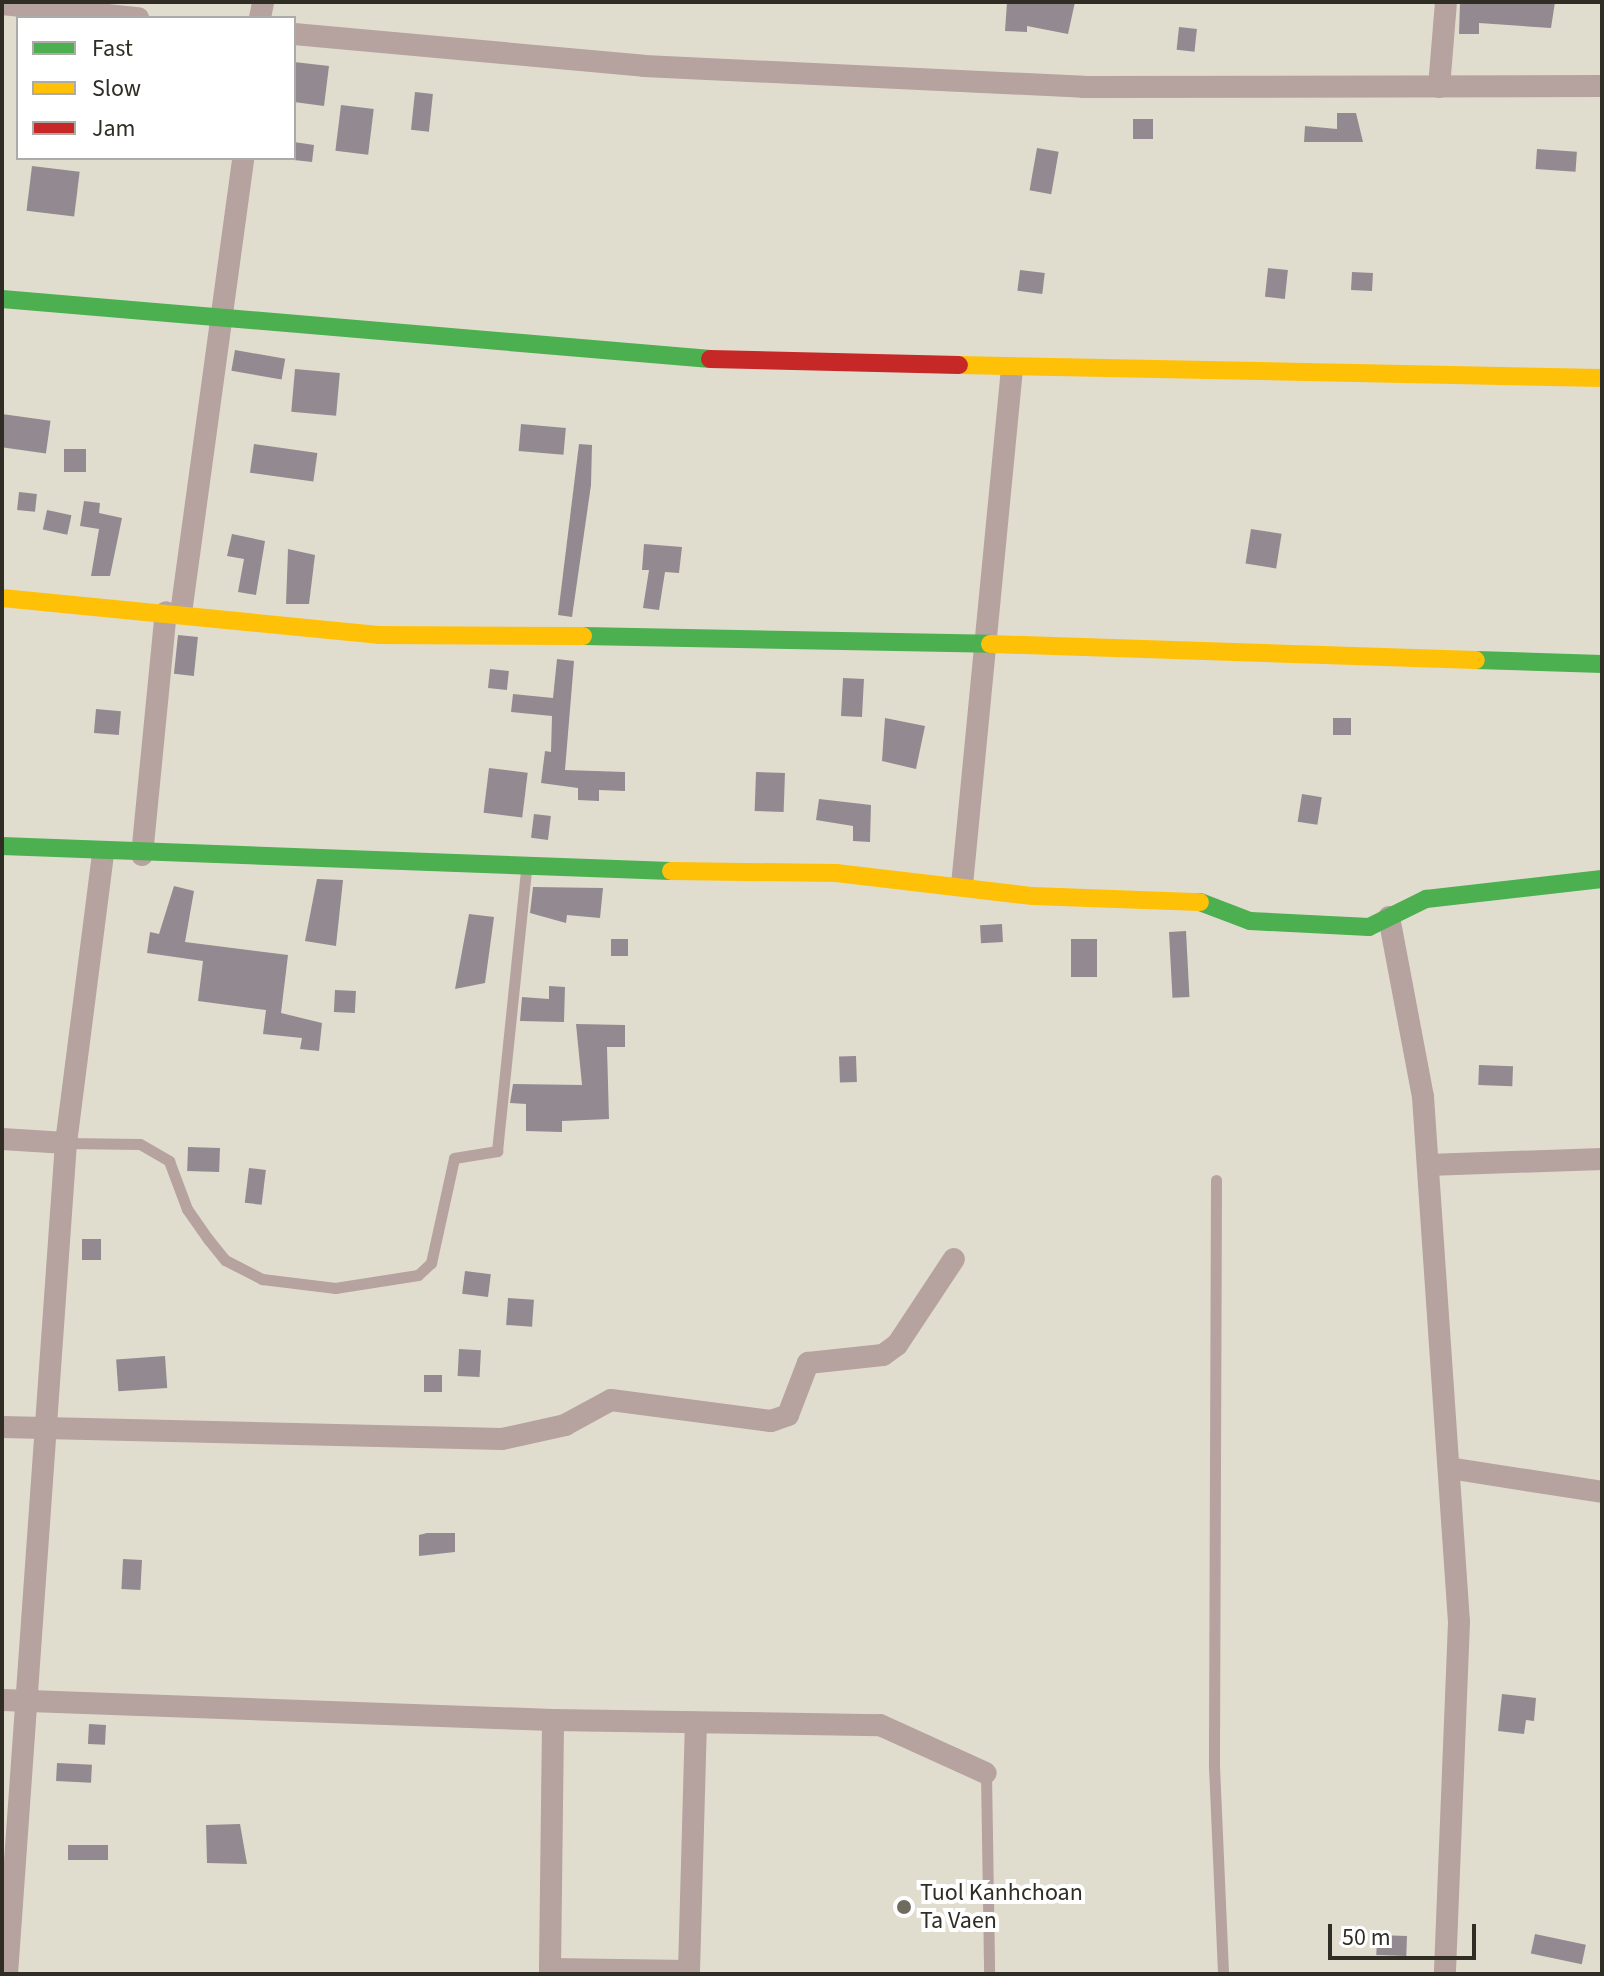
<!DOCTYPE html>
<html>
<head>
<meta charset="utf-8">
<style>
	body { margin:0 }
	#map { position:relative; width:1604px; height:1976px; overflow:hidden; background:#e0ddcf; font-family:"Source Sans 3",sans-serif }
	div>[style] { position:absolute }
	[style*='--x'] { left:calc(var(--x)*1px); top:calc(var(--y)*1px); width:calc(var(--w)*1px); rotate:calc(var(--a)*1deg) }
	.building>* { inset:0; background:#928a90; transform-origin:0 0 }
	.lane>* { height:11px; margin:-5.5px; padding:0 5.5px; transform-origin:5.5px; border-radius:5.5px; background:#b6a29e }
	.street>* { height:22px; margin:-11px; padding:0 11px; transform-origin:11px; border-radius:11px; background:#b6a29e }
	.fast>* { height:18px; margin:-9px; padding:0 9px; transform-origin:9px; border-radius:9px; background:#4caf50 }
	.slow>* { height:18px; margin:-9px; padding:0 9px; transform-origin:9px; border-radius:9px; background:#ffc107 }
	.jam>* { height:18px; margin:-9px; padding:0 9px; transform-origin:9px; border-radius:9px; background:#c62828 }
	.dots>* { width:22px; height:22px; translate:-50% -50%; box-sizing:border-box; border:4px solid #fff; border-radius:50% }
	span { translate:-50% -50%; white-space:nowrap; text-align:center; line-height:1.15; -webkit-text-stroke:8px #fff; paint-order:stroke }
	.poi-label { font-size:24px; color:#302e24 }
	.left { translate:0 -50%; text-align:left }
	.frame { position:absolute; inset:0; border:4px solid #302e24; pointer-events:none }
	.legend { position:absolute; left:16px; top:16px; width:280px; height:144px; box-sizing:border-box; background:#fff; border:2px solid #acaba7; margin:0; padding:10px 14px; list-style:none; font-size:24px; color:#302e24 }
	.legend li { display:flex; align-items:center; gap:16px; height:40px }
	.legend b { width:40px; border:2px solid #acaba7 }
	.scale { position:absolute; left:1328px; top:1924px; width:148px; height:36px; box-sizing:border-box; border:4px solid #302e24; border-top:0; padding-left:10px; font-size:24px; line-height:28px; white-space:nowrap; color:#302e24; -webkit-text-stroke:6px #fff; paint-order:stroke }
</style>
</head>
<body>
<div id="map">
	<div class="building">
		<i style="clip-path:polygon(1007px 2px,1075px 2px,1068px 34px,1027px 26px,1027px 32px,1005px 31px)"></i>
		<i style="clip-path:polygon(1460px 2px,1555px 2px,1551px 28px,1479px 23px,1479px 34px,1459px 34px)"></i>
		<i style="left:1179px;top:27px;width:18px;height:23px;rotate:6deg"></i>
		<i style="clip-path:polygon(294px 62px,329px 66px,324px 106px,294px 102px)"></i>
		<i style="left:415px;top:92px;width:18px;height:38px;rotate:6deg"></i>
		<i style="left:341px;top:105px;width:33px;height:46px;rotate:7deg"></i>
		<i style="clip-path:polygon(1337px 113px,1356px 113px,1363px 142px,1304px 142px,1305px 126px,1337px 129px)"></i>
		<i style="left:1153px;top:119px;width:20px;height:20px;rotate:90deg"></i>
		<i style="clip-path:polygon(294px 142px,314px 145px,312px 162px,294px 160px)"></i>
		<i style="left:1037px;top:148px;width:22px;height:43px;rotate:10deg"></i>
		<i style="left:1537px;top:149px;width:40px;height:20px;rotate:4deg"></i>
		<i style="left:32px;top:166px;width:48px;height:45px;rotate:7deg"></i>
		<i style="left:1268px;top:268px;width:20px;height:29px;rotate:6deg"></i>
		<i style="left:1020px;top:270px;width:25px;height:21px;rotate:7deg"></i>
		<i style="left:1352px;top:272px;width:21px;height:18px;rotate:3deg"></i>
		<i style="left:235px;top:350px;width:51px;height:21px;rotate:10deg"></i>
		<i style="left:295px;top:369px;width:45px;height:43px;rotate:5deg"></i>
		<i style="left:2px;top:414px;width:49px;height:33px;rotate:8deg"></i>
		<i style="left:521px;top:424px;width:45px;height:27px;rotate:5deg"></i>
		<i style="left:254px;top:444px;width:64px;height:29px;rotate:8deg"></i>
		<i style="clip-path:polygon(579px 444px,592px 445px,591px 485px,572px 617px,558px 615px)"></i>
		<i style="left:64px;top:449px;width:22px;height:23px"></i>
		<i style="left:19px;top:492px;width:18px;height:18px;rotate:6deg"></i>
		<i style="clip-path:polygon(84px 501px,100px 503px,99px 513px,122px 518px,110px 576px,91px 576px,99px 529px,80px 526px)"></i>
		<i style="left:47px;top:510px;width:25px;height:20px;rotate:12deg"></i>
		<i style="left:1251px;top:529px;width:31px;height:35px;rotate:9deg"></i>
		<i style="clip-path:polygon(232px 534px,265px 541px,256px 595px,238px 592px,244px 559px,227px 556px)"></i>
		<i style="clip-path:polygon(644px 544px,682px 547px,679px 573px,665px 572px,659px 610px,643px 608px,649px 570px,642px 570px)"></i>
		<i style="clip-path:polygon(288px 549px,315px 555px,309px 604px,286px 604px)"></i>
		<i style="left:178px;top:635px;width:20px;height:39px;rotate:6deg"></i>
		<i style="clip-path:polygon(557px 659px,574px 661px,565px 770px,625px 772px,625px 791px,599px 790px,599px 801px,578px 800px,578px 788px,541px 783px,545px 751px,551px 752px,552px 716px,511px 712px,513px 694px,553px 698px)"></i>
		<i style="left:490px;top:669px;width:19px;height:19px;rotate:6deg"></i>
		<i style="left:843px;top:678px;width:21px;height:38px;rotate:3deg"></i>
		<i style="left:96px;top:709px;width:25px;height:24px;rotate:5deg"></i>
		<i style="clip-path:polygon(885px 718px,925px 726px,916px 769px,882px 761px)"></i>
		<i style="left:1333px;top:718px;width:18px;height:17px"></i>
		<i style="left:489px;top:768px;width:39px;height:45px;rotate:7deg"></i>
		<i style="left:756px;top:772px;width:29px;height:39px;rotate:2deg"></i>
		<i style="left:1302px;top:794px;width:20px;height:28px;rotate:9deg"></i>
		<i style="clip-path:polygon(819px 799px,871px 805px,870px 842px,853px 841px,853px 826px,816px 820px)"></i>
		<i style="left:534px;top:814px;width:17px;height:24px;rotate:7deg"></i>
		<i style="clip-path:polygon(317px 879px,343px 880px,336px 946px,305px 941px)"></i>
		<i style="clip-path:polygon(174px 886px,194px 891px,185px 942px,288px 955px,281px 1013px,322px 1023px,319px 1051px,300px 1049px,302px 1038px,263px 1034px,266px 1010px,198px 1001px,203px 961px,147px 953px,150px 932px,159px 934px)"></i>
		<i style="clip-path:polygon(533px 887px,603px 888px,600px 918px,567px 915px,566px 923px,530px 913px)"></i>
		<i style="clip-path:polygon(469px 914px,494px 917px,485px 983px,455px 989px)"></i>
		<i style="left:1002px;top:924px;width:18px;height:22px;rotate:87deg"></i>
		<i style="left:1186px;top:931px;width:66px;height:17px;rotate:87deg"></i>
		<i style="left:611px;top:939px;width:17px;height:17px"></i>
		<i style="left:1097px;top:939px;width:38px;height:26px;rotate:90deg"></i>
		<i style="clip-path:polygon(549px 986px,565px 987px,564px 1022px,520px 1021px,522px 997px,549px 999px)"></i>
		<i style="left:335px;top:990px;width:21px;height:22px;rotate:3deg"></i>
		<i style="clip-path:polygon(576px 1024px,625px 1025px,625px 1047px,607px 1047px,609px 1119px,562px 1121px,562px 1132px,526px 1131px,526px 1104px,510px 1103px,513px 1084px,582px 1085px)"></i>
		<i style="left:856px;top:1056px;width:26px;height:17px;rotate:88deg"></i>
		<i style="left:1479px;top:1065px;width:34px;height:20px;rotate:2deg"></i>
		<i style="left:188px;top:1147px;width:32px;height:24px;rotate:2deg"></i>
		<i style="left:249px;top:1168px;width:17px;height:35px;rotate:7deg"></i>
		<i style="left:82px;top:1239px;width:19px;height:21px"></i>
		<i style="left:465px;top:1271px;width:26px;height:23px;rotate:7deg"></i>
		<i style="left:508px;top:1298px;width:26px;height:27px;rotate:4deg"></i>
		<i style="left:459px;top:1349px;width:22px;height:27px;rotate:3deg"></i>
		<i style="left:165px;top:1356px;width:32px;height:49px;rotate:86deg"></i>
		<i style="left:424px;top:1375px;width:18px;height:17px"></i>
		<i style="clip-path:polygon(427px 1533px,455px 1533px,455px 1552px,419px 1556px,419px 1535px)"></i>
		<i style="left:123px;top:1559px;width:19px;height:30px;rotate:3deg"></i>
		<i style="clip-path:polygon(1502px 1694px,1536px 1698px,1534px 1721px,1526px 1720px,1524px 1734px,1498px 1731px)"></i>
		<i style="left:89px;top:1724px;width:17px;height:20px;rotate:3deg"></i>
		<i style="left:57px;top:1763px;width:35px;height:18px;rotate:3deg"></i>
		<i style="clip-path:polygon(240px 1824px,247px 1864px,207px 1863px,206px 1825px)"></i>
		<i style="left:68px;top:1845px;width:40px;height:15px"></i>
		<i style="left:1535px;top:1934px;width:52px;height:20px;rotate:12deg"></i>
		<i style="left:1377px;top:1935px;width:30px;height:20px;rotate:2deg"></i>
	</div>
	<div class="lane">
		<i style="--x:66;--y:1143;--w:74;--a:0.8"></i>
		<i style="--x:140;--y:1144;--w:34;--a:30"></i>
		<i style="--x:169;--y:1161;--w:51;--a:69.4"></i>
		<i style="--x:187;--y:1209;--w:37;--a:55"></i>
		<i style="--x:208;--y:1239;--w:27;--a:51"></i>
		<i style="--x:225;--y:1260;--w:42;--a:27.2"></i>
		<i style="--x:262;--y:1279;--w:74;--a:7"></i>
		<i style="--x:335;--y:1288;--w:84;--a:-8.9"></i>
		<i style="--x:418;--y:1275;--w:18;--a:-43"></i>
		<i style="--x:431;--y:1263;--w:107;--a:-77.6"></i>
		<i style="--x:454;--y:1158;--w:44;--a:-9.2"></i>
		<i style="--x:497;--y:1151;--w:281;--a:-84.1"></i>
		<i style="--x:1216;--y:1180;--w:586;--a:90.2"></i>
		<i style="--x:1214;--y:1766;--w:208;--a:87.5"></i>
		<i style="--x:986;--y:1773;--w:201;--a:89.1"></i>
	</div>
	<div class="street">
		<i style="--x:2;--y:4;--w:137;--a:5.9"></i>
		<i style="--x:260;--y:18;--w:16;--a:-79"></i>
		<i style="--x:294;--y:34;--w:351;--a:5.2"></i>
		<i style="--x:644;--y:66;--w:440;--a:2.7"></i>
		<i style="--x:1083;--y:87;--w:519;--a:-0.11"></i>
		<i style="--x:1439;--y:87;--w:85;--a:-85.3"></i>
		<i style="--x:181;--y:613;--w:459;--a:-82.2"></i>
		<i style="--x:142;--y:855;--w:244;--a:-84.4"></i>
		<i style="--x:962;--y:885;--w:518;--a:-84.47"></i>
		<i style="--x:1389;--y:917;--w:183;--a:79.3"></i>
		<i style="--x:1423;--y:1097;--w:526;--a:86.08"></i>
		<i style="--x:1459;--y:1622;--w:352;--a:92.3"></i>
		<i style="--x:2;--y:1139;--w:64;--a:3.6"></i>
		<i style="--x:1428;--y:1165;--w:174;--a:-2"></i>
		<i style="--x:2;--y:1427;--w:500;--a:1.37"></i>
		<i style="--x:502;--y:1439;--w:65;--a:-12.5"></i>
		<i style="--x:565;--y:1425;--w:52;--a:-28.5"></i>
		<i style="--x:611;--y:1400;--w:161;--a:7.5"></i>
		<i style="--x:771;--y:1421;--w:18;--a:-19"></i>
		<i style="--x:788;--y:1415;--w:56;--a:-69"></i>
		<i style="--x:808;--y:1363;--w:75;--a:-6.1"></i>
		<i style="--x:883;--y:1355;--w:17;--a:-36"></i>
		<i style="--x:897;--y:1345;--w:103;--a:-56.5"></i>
		<i style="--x:1449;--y:1468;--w:155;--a:8.9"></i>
		<i style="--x:2;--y:1700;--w:551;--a:2.08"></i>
		<i style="--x:553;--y:1720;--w:327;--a:0.9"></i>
		<i style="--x:880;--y:1725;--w:116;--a:24.4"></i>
		<i style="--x:550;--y:1969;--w:249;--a:-89.3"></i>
		<i style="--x:7;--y:1974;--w:833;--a:-85.94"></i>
		<i style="--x:66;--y:1143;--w:291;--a:-82.7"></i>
		<i style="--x:550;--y:1974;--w:5;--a:-90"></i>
		<i style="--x:550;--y:1969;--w:139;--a:0.8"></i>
		<i style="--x:689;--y:1971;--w:247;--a:-88.4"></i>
	</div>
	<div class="fast">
		<i style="--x:2;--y:299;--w:711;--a:4.84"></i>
		<i style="--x:583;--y:636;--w:407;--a:1.1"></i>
		<i style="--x:1476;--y:660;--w:126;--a:1.8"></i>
		<i style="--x:2;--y:846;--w:669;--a:2.14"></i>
		<i style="--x:1200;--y:902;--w:53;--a:20.8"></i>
		<i style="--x:1250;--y:921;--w:119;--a:2.9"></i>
		<i style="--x:1369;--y:927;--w:64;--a:-26.2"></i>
		<i style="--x:1426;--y:899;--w:177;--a:-6.5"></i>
	</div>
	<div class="slow">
		<i style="--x:959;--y:365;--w:643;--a:1.16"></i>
		<i style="--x:2;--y:598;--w:378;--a:5.6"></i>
		<i style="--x:378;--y:635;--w:205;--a:0.3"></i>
		<i style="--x:990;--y:644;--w:486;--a:1.9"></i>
		<i style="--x:671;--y:871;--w:165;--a:0.7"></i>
		<i style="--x:836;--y:873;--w:198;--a:6.7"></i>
		<i style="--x:1033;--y:896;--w:167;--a:2.1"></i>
	</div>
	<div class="jam">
		<i style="--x:710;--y:359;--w:249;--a:1.4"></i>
	</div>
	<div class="dots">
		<i style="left:904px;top:1907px;background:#6e6b60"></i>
	</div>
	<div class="poi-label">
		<span class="left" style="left:920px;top:1907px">Tuol Kanhchoan<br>Ta Vaen</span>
	</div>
	<div class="frame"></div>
	<ul class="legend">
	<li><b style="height:10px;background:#4caf50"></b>Fast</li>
	<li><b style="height:10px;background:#ffc107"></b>Slow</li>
	<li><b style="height:10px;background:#c62828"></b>Jam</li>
	</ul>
	<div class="scale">50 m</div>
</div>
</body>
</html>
